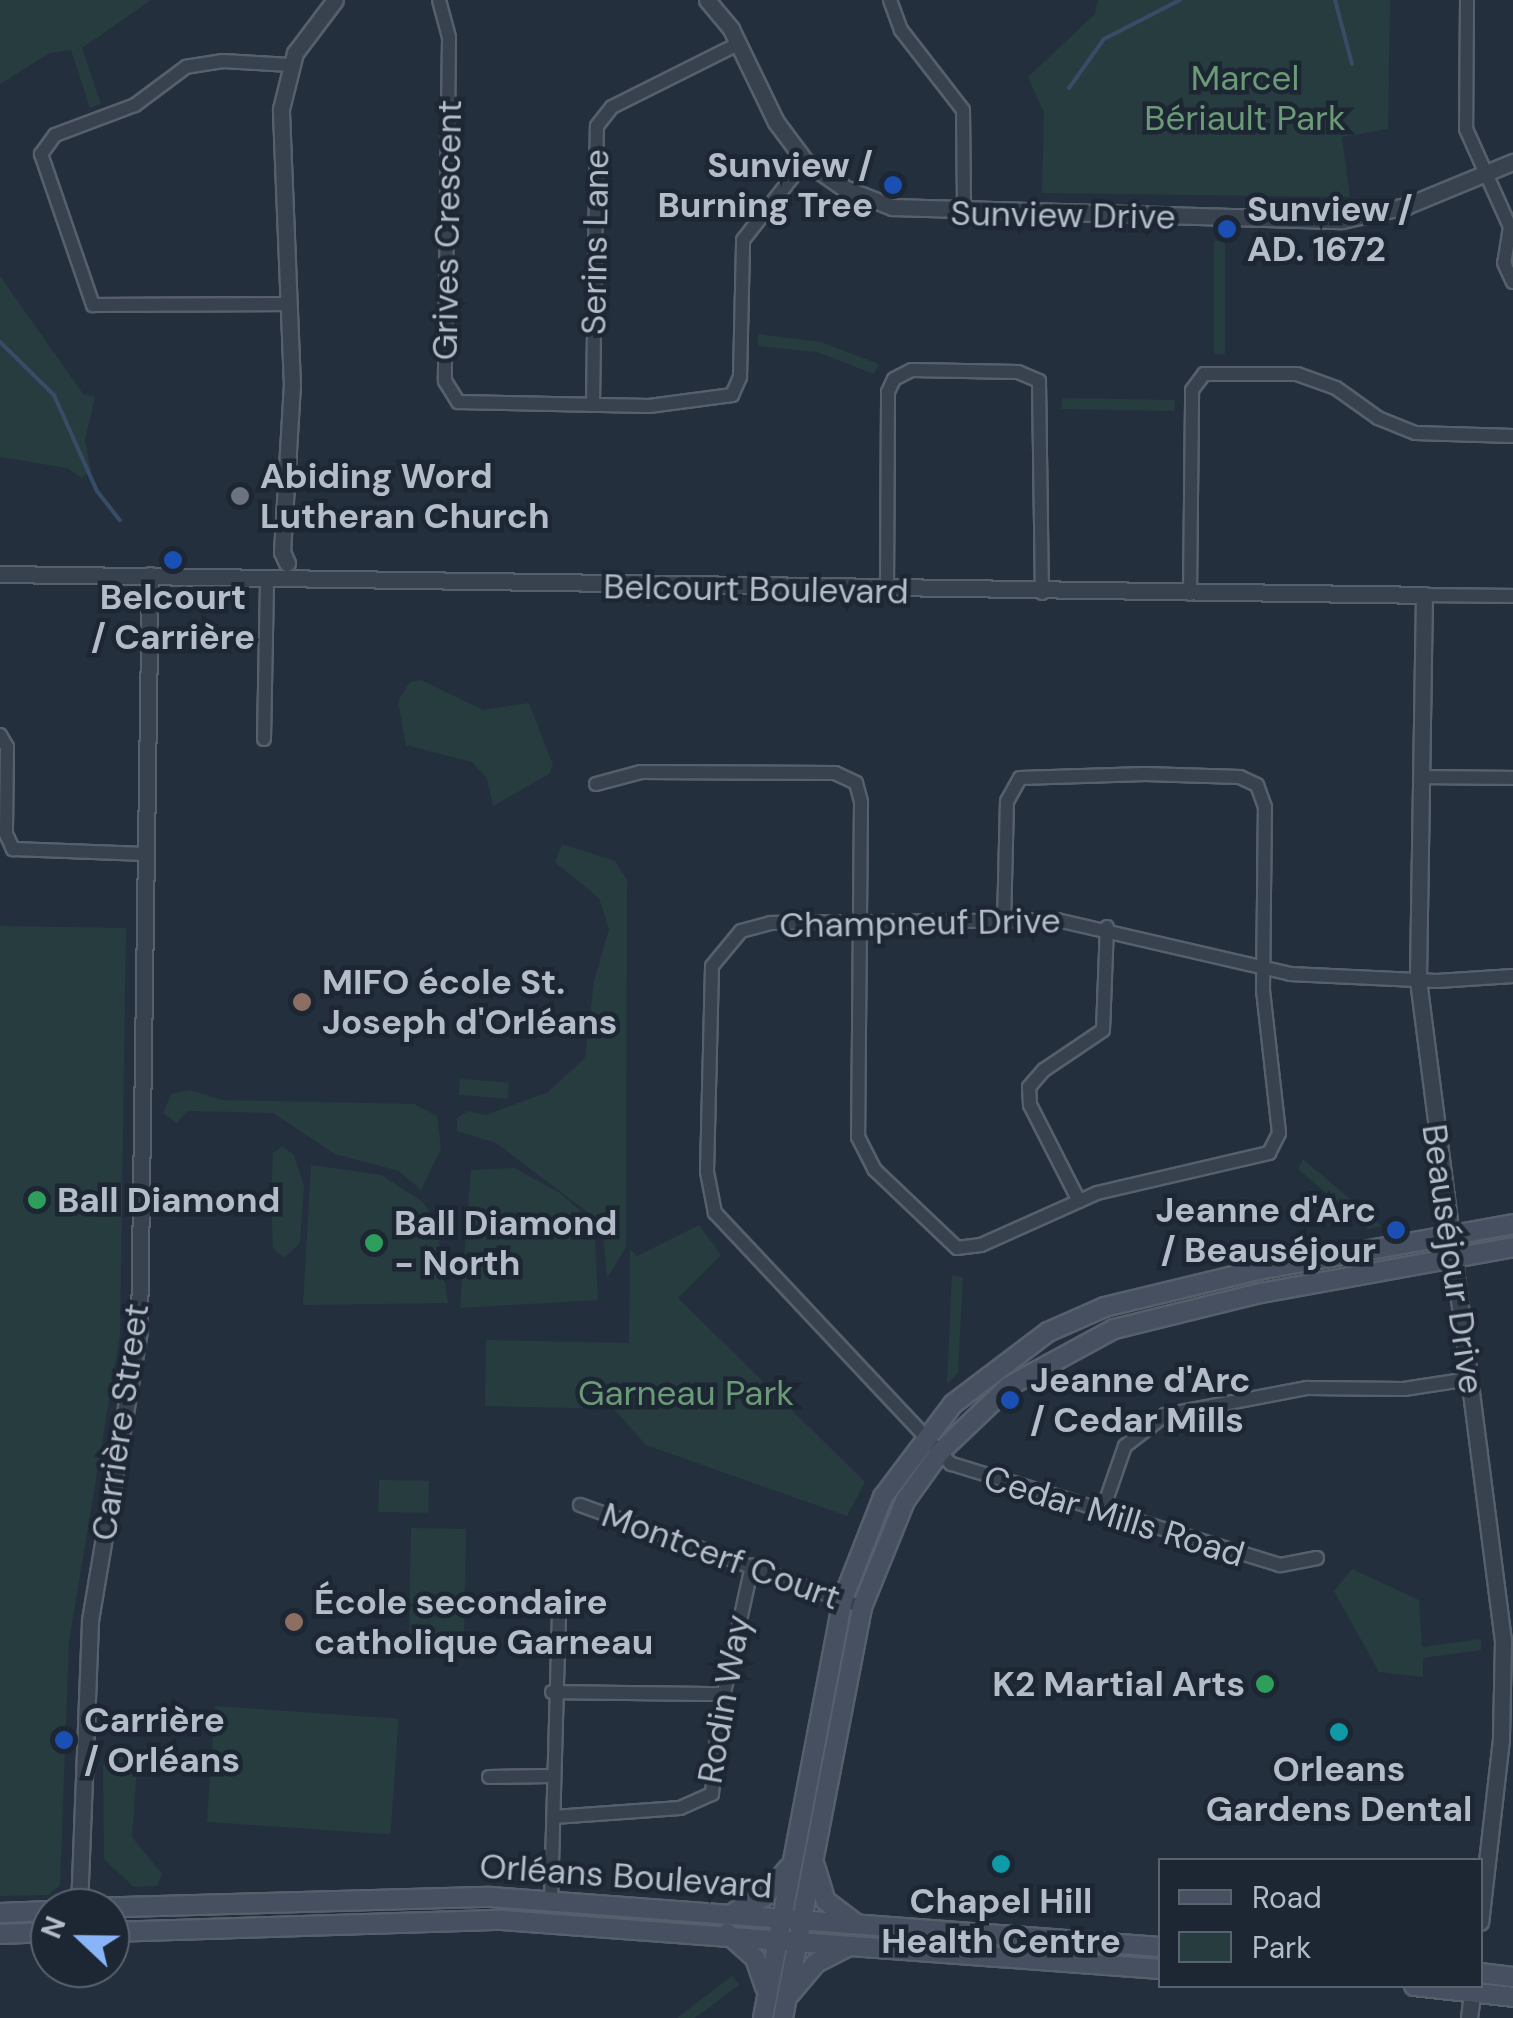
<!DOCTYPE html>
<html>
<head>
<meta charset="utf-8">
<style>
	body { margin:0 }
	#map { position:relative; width:1513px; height:2018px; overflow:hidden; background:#242f3e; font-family:"DM Sans",sans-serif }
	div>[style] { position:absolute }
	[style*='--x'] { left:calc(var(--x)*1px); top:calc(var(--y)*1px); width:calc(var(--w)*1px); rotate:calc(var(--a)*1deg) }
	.green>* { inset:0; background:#263c3f; transform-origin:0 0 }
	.stream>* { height:4px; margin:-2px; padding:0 2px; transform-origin:2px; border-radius:2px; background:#394c67 }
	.roads { filter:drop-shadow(2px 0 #565f6c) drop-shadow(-2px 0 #565f6c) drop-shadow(0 2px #565f6c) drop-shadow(0 -2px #565f6c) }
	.minor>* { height:12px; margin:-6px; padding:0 6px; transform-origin:6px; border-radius:6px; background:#38414e }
	.tertiary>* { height:15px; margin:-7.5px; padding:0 7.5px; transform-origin:7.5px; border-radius:7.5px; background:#38414e }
	.secondary>* { height:18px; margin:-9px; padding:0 9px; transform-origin:9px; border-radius:9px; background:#465061 }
	.dots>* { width:28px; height:28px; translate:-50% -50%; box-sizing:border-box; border:5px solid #1d2633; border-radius:50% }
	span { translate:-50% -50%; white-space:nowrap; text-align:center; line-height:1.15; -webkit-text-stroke:9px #1d2633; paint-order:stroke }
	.park-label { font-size:35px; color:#6b9a76 }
	.poi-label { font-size:35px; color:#b4bcc9; font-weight:700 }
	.right { translate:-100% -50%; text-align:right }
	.left { translate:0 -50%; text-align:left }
	.street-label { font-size:35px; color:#b4bcc9 }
	.legend { position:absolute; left:1158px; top:1858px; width:325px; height:130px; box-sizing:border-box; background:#1d2633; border:2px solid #59626f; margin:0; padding:12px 18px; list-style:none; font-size:30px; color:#b4bcc9 }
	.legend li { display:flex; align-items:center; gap:20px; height:50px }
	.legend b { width:50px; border:2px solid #59626f }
	.north { position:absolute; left:30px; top:1888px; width:100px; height:100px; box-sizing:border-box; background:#1d2633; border:2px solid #59626f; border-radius:50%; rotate:292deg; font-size:28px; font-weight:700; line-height:40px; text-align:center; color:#b4bcc9 }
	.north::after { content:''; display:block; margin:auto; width:35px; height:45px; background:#8ab4f8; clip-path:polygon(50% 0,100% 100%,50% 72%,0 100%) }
</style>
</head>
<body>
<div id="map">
	<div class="green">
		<i style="clip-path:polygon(0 0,151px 0,82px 48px,101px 104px,90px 108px,71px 50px,50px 53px,0 84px)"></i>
		<i style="clip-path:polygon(1098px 0,1390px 0,1388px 129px,1342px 137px,1350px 197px,1042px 193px,1044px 113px,1028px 77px,1095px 14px)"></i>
		<i style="left:1214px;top:241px;width:11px;height:113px"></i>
		<i style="clip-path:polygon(0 276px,83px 394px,95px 397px,85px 440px,91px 471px,82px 478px,67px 468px,0 457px)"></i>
		<i style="clip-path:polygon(758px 334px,821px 342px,879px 364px,874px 374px,817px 352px,758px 346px)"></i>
		<i style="left:1062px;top:398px;width:113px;height:11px;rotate:1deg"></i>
		<i style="clip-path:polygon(421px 680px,483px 710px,529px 703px,553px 765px,549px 774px,493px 806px,487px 778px,472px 762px,406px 745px,398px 701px,410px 682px)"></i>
		<i style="clip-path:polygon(562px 844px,615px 861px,627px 880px,626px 1247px,607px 1278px,602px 1223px,496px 1143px,457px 1131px,457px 1118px,468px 1111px,486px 1115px,548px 1092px,585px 1058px,594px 981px,609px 929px,599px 898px,555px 862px)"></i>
		<i style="clip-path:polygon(0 926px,126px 928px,120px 1334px,69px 1641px,60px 1885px,48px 1895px,0 1896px)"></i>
		<i style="left:460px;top:1079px;width:49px;height:16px;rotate:4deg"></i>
		<i style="clip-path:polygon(190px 1090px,222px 1100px,414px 1104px,437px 1116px,441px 1149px,421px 1190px,399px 1171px,335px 1154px,273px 1113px,187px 1111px,177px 1123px,163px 1113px,171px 1094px)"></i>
		<i style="clip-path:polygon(282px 1146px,294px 1155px,304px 1186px,300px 1243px,284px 1258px,273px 1248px,271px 1200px,273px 1153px)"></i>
		<i style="clip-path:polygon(1303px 1159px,1382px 1226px,1368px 1229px,1298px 1169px)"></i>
		<i style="clip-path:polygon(311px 1165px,381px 1175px,423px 1202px,437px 1225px,448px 1303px,303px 1305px)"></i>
		<i style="clip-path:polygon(514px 1168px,560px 1193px,594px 1223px,598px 1300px,460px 1308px,471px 1170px)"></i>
		<i style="clip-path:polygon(699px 1225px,721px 1255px,678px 1298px,865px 1482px,847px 1516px,646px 1445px,614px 1409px,485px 1406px,486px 1340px,629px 1343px,630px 1249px,637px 1256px)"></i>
		<i style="clip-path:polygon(952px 1275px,963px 1277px,958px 1373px,947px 1384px)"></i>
		<i style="left:379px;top:1480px;width:50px;height:32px;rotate:1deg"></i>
		<i style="left:411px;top:1528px;width:55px;height:108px;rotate:1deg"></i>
		<i style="clip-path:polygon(1352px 1569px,1419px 1600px,1422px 1647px,1481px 1639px,1481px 1650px,1423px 1658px,1423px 1677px,1379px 1672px,1334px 1591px)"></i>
		<i style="left:215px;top:1706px;width:184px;height:116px;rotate:4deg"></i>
		<i style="clip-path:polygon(113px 1749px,138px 1756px,132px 1837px,162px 1874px,157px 1886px,134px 1887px,104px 1859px,103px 1766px)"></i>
		<i style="clip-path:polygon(732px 1976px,739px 1985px,695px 2018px,677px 2018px)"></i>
	</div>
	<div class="stream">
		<i style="--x:1335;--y:0;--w:66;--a:75.1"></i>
		<i style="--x:1069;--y:88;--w:60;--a:-54.5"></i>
		<i style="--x:1104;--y:39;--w:85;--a:-27.2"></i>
		<i style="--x:0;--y:342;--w:76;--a:44.5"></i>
		<i style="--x:54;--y:395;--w:105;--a:65.9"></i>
		<i style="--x:97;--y:491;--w:37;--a:52"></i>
	</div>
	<div class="roads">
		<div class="minor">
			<i style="--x:439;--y:0;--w:39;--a:75"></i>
			<i style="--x:449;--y:38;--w:343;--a:90.7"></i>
			<i style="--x:445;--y:381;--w:25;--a:58"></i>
			<i style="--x:458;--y:402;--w:191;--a:1.2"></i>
			<i style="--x:649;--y:406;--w:84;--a:-7.5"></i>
			<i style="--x:732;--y:395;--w:20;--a:-66"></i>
			<i style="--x:740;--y:377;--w:137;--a:-88.7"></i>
			<i style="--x:743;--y:240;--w:100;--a:-51.9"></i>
			<i style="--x:890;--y:0;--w:32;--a:70"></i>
			<i style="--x:901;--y:30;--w:101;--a:52.2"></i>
			<i style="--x:963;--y:110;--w:103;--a:89.4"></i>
			<i style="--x:1467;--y:0;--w:129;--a:90.4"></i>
			<i style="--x:1466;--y:129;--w:107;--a:65.8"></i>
			<i style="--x:1510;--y:227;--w:36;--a:99"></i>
			<i style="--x:1504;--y:263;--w:21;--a:65"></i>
			<i style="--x:290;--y:65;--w:67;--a:-176.6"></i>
			<i style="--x:223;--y:61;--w:37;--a:171"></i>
			<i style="--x:186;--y:67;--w:64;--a:143.3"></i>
			<i style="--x:135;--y:105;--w:85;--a:159.4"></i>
			<i style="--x:55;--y:135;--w:24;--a:126"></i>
			<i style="--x:41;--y:154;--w:160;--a:71"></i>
			<i style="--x:93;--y:305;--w:197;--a:-0.3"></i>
			<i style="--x:593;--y:405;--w:279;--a:-89.2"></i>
			<i style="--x:597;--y:126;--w:24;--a:-52"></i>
			<i style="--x:612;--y:107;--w:141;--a:-26.6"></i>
			<i style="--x:887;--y:591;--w:199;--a:-89.7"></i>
			<i style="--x:888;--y:392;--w:14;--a:-65"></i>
			<i style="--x:894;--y:379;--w:20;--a:-27"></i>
			<i style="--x:912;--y:370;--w:106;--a:1.1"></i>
			<i style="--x:1018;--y:372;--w:23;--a:23"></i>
			<i style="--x:1039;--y:381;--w:212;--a:89.2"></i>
			<i style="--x:1190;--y:594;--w:204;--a:-89.4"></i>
			<i style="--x:1192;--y:390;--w:20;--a:-53"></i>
			<i style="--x:1204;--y:374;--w:93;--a:0"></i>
			<i style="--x:1297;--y:374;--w:41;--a:19.7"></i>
			<i style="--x:1336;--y:388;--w:52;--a:35.5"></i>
			<i style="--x:1378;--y:418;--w:40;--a:22"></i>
			<i style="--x:1415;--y:433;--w:98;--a:1.8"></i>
			<i style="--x:1424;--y:595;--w:89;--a:0.6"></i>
			<i style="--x:0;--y:735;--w:14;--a:60"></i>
			<i style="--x:7;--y:747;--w:87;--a:90.7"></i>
			<i style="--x:6;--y:834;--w:17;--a:65"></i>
			<i style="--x:13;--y:849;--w:133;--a:2.2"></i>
			<i style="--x:264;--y:739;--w:161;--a:-88.9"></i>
			<i style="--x:1421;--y:777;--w:92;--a:0.6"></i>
			<i style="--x:596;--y:784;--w:47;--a:-14.9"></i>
			<i style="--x:641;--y:772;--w:194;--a:0.3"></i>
			<i style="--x:835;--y:773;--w:23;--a:25"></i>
			<i style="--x:856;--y:783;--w:20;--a:75"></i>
			<i style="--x:861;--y:802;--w:335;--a:90.5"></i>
			<i style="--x:858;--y:1137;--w:37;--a:63"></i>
			<i style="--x:875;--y:1170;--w:113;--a:43.6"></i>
			<i style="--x:957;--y:1248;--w:24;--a:-7"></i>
			<i style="--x:981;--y:1245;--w:127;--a:-24.1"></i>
			<i style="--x:1097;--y:1193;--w:177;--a:-13.1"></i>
			<i style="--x:1269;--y:1153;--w:22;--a:-63"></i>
			<i style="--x:1279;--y:1133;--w:143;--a:-96.4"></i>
			<i style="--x:1263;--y:991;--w:184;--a:-89.4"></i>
			<i style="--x:1265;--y:807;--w:23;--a:-110"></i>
			<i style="--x:1257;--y:785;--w:19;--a:-155"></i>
			<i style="--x:1240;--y:777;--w:95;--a:-178.2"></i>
			<i style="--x:1145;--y:774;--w:125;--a:178.2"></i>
			<i style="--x:1020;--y:778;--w:26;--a:119"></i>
			<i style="--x:1007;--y:801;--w:120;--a:91.4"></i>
			<i style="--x:1079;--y:1201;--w:108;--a:-117"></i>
			<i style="--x:1030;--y:1105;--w:18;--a:-93"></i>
			<i style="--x:1029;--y:1087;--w:23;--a:-49"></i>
			<i style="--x:1044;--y:1070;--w:71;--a:-34.1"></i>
			<i style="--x:1103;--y:1030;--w:103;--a:-87.8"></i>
			<i style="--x:580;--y:1505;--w:300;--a:19.9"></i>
			<i style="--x:1102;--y:1512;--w:70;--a:-70.8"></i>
			<i style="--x:1125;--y:1446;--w:51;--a:-37.8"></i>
			<i style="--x:1165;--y:1415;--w:145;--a:-10.8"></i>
			<i style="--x:1307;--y:1388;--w:97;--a:0.6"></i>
			<i style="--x:1404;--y:1389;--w:66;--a:-8.7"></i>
			<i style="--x:1317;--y:1558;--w:38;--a:169"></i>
			<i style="--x:1280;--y:1565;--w:344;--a:-162.9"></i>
			<i style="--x:951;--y:1464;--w:345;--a:-133.2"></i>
			<i style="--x:715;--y:1213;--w:42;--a:-101"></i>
			<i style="--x:707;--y:1172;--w:206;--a:-88.6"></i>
			<i style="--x:712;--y:966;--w:45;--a:-50.4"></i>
			<i style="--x:741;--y:931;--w:30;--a:-15"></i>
			<i style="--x:770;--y:923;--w:287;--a:-0.6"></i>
			<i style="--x:1057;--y:920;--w:239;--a:13"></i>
			<i style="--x:1290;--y:974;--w:147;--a:2.7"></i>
			<i style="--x:1437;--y:981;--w:76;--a:-3.8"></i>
			<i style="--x:552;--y:1692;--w:171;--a:0.7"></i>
			<i style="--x:489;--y:1777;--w:62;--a:-0.9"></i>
			<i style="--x:554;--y:1817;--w:126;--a:-4.1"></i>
			<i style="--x:680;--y:1808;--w:35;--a:-24"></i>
			<i style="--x:712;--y:1794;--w:79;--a:-84.9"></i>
			<i style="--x:719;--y:1715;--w:153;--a:-77.5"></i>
			<i style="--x:551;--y:1900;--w:283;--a:-88.4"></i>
		</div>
		<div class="tertiary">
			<i style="--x:707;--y:0;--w:38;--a:50"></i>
			<i style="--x:731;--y:29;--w:103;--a:64.2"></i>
			<i style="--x:776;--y:122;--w:49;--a:53.4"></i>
			<i style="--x:805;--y:161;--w:47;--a:34.7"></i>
			<i style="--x:844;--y:188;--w:52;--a:21.6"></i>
			<i style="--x:892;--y:207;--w:450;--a:1.7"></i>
			<i style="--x:1342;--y:220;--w:66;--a:-12.3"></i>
			<i style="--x:1406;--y:206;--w:116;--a:-22.4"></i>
			<i style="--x:287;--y:563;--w:12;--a:-114"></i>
			<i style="--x:282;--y:552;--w:166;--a:-86.6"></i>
			<i style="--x:292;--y:386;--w:277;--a:-92.3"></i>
			<i style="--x:281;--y:109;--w:58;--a:-76"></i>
			<i style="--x:295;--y:53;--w:66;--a:-53"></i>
			<i style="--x:0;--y:574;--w:1424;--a:0.84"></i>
			<i style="--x:1424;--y:595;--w:385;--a:90.9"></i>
			<i style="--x:1418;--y:980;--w:666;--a:82.67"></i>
			<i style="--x:1503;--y:1641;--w:98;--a:91.2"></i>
			<i style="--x:1501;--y:1739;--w:184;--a:96.5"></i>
			<i style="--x:79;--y:1908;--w:288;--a:-87.8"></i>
			<i style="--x:90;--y:1620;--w:294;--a:-80.4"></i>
			<i style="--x:139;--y:1330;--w:755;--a:-89.17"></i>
			<i style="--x:1469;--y:2018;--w:32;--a:-83"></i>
		</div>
		<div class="secondary">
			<i style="--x:815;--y:1866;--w:37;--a:73"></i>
			<i style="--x:826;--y:1901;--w:38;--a:37"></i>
			<i style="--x:87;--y:1908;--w:403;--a:-1.6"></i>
			<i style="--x:490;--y:1897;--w:672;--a:4.27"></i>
			<i style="--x:736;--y:1911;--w:31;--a:-27"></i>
			<i style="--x:764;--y:1897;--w:38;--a:-50"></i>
			<i style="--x:0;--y:1913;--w:50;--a:-2.3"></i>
			<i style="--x:110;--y:1932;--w:392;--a:-1.8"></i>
			<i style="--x:502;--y:1920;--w:660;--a:4.26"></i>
			<i style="--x:727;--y:1933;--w:38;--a:42"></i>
			<i style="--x:755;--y:1958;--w:31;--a:71"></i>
			<i style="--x:0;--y:1934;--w:50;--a:-2.3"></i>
			<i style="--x:1480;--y:1973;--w:33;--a:7"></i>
			<i style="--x:1414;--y:1986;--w:100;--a:6.3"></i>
			<i style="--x:790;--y:1994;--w:40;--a:-50"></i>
			<i style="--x:816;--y:1963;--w:34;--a:-27"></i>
			<i style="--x:763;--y:2018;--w:427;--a:-79.2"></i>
			<i style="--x:843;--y:1599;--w:110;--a:-68.6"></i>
			<i style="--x:883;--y:1497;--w:116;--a:-53"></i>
			<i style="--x:953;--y:1404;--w:119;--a:-37.2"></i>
			<i style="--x:1048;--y:1332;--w:62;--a:-23.7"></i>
			<i style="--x:1105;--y:1307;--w:157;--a:-13.6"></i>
			<i style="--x:1258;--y:1270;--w:259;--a:-10.2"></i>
			<i style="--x:783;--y:2018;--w:419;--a:-79.1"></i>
			<i style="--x:862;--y:1607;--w:114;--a:-67.9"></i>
			<i style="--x:905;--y:1501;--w:60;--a:-54.5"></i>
			<i style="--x:940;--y:1452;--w:95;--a:-43.7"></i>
			<i style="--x:1009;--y:1386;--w:119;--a:-28.5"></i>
			<i style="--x:1114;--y:1329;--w:151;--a:-13.8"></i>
			<i style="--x:1261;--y:1293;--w:256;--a:-10.3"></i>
		</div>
	</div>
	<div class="dots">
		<i style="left:893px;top:185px;background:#1a4fb4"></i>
		<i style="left:1227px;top:229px;background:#1a4fb4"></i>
		<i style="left:240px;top:496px;background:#6b7280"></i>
		<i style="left:173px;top:560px;background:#1a4fb4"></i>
		<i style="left:302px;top:1002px;background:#8d6e63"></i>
		<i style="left:37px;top:1200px;background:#2e9e5b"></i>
		<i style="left:1396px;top:1230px;background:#1a4fb4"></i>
		<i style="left:374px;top:1243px;background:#2e9e5b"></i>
		<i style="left:1010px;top:1400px;background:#1a4fb4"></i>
		<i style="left:294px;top:1622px;background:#8d6e63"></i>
		<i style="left:1265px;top:1684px;background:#2e9e5b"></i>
		<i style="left:1339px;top:1732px;background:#0f9aa8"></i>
		<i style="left:64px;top:1740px;background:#1a4fb4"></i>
		<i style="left:1001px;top:1864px;background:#0f9aa8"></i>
	</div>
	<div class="park-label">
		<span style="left:1245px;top:98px">Marcel<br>Bériault Park</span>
		<span style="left:686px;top:1393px">Garneau Park</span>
	</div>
	<div class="poi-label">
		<span class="right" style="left:873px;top:185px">Sunview /<br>Burning Tree</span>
		<span class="left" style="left:1247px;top:229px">Sunview /<br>AD. 1672</span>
		<span class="left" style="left:260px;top:496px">Abiding Word<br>Lutheran Church</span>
		<span style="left:173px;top:617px">Belcourt<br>/ Carrière</span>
		<span class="left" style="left:322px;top:1002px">MIFO école St.<br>Joseph d'Orléans</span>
		<span class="left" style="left:57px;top:1200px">Ball Diamond</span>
		<span class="right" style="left:1376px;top:1230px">Jeanne d'Arc<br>/ Beauséjour</span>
		<span class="left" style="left:394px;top:1243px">Ball Diamond<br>- North</span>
		<span class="left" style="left:1030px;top:1400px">Jeanne d'Arc<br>/ Cedar Mills</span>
		<span class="left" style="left:314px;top:1622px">École secondaire<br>catholique Garneau</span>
		<span class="right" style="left:1245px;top:1684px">K2 Martial Arts</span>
		<span class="left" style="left:84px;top:1740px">Carrière<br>/ Orléans</span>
		<span style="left:1339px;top:1789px">Orleans<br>Gardens Dental</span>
		<span style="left:1001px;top:1921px">Chapel Hill<br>Health Centre</span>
	</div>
	<div class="street-label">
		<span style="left:1063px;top:215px;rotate:1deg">Sunview Drive</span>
		<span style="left:447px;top:230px;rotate:-89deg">Grives Crescent</span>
		<span style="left:595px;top:242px;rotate:-89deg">Serins Lane</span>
		<span style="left:756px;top:589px;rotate:1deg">Belcourt Boulevard</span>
		<span style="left:920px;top:923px;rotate:-1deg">Champneuf Drive</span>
		<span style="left:1453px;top:1259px;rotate:82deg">Beauséjour Drive</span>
		<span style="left:120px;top:1422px;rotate:-82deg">Carrière Street</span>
		<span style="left:1114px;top:1516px;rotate:17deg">Cedar Mills Road</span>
		<span style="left:721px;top:1556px;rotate:20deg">Montcerf Court</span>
		<span style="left:724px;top:1699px;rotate:-80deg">Rodin Way</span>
		<span style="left:626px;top:1876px;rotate:4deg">Orléans Boulevard</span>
	</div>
	<ul class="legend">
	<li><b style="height:12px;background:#465061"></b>Road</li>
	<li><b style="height:28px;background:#263c3f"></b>Park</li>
	</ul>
	<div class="north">N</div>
</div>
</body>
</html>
